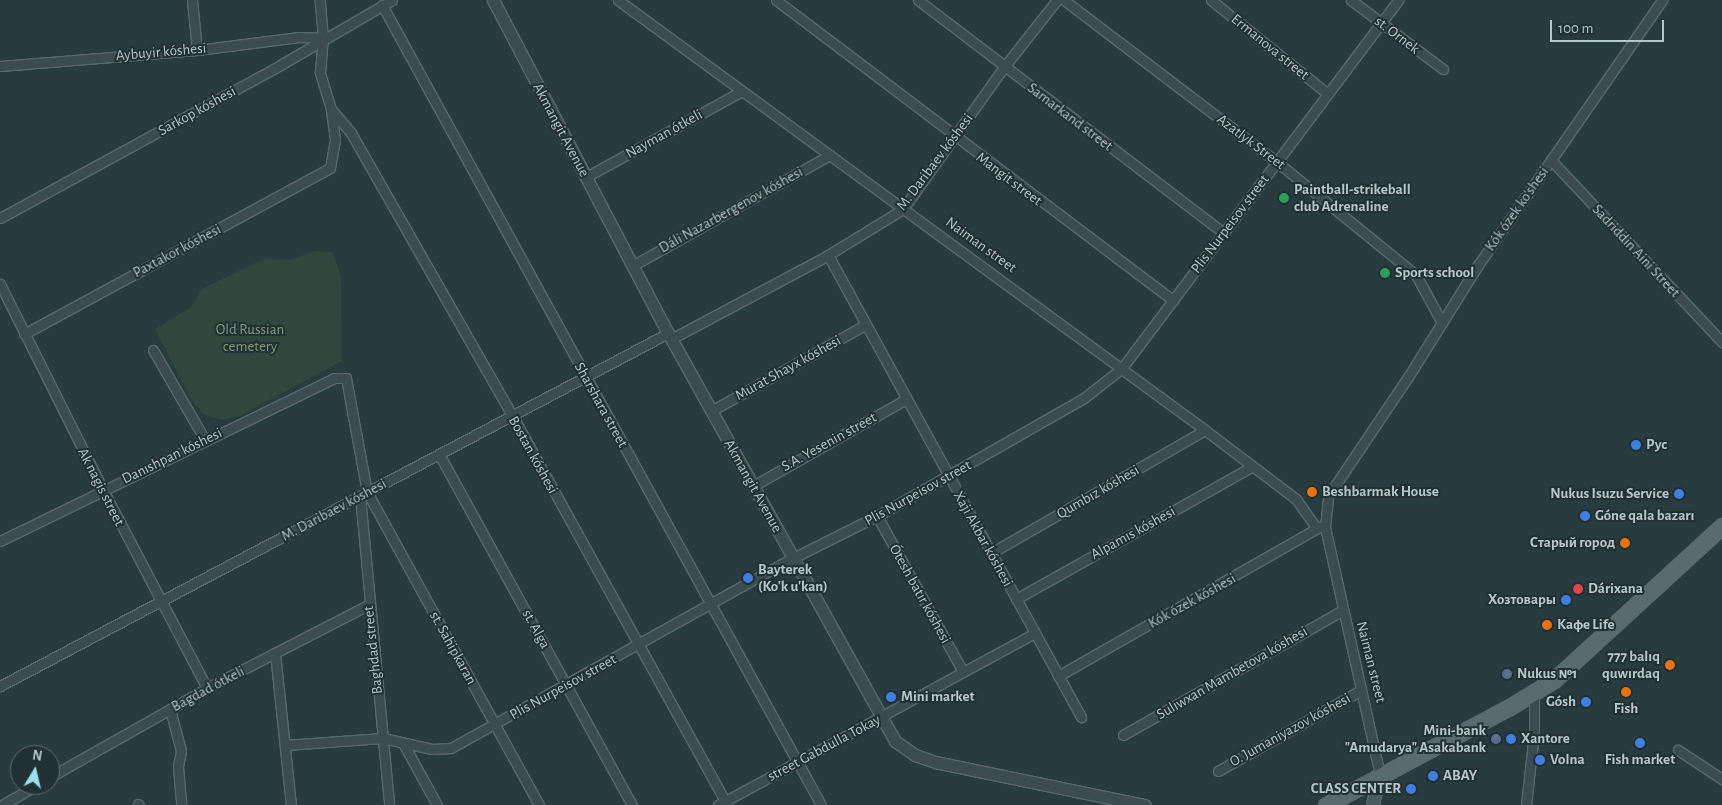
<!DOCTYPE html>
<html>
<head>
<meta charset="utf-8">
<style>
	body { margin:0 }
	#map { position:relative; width:1722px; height:805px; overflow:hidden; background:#283b3f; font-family:"Alegreya Sans",sans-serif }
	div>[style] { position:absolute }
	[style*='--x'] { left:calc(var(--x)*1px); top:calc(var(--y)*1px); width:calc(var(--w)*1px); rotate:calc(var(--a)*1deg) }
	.green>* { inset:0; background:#30473e }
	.roads { filter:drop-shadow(1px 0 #5a696c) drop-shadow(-1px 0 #5a696c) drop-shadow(0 1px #5a696c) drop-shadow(0 -1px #5a696c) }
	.minor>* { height:9px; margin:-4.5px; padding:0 4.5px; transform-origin:4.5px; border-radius:4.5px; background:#3c4b4f }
	.tertiary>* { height:11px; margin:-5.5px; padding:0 5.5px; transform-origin:5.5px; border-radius:5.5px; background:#3c4b4f }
	.secondary>* { height:12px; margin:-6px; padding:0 6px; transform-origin:6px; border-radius:6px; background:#4a5c62 }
	.primary>* { height:15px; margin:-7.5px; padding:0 7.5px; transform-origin:7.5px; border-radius:7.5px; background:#5a6b6f }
	.dots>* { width:14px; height:14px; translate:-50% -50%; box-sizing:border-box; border:2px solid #213034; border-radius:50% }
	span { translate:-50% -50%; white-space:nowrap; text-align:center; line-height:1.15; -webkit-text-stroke:4px #213034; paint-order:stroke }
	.street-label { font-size:15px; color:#b8c6c9 }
	.poi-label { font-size:15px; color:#b8c6c9; font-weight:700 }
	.left { translate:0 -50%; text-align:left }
	.right { translate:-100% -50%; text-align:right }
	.park-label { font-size:15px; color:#7f9d78 }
	.north { position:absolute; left:10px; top:745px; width:50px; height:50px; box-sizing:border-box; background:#213034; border:1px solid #5d6c70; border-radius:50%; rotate:9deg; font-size:14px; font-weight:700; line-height:20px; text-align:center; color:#b8c6c9 }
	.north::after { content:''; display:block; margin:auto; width:18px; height:22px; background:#97ddf0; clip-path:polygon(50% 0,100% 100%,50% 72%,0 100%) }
	.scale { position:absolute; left:1550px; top:20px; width:114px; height:22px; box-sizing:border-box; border:2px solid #b8c6c9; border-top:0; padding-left:6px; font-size:15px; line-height:18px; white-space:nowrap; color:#b8c6c9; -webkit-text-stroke:4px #213034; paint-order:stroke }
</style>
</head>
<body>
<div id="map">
	<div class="green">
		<i style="clip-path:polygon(316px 251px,332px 252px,341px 275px,342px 361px,240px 416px,222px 420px,203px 414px,191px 399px,155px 329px,191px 307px,202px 289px,266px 258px,289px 260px)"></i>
	</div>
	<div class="roads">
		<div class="minor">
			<i style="--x:192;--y:0;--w:50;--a:84.3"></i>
			<i style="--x:618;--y:0;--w:728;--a:36.22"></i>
			<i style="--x:1205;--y:430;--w:114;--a:37.2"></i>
			<i style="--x:1296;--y:499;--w:33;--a:55"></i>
			<i style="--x:776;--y:0;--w:498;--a:37.1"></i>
			<i style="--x:918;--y:0;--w:385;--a:37.3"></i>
			<i style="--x:1064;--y:0;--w:268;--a:37.3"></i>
			<i style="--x:1277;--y:162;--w:179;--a:39.1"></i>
			<i style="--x:1416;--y:275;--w:52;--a:61.5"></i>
			<i style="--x:1211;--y:0;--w:150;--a:38.8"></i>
			<i style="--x:1351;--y:0;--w:115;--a:36.9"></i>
			<i style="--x:382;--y:5;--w:913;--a:61.24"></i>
			<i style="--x:0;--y:66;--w:198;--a:-4.6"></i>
			<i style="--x:197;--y:50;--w:103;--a:-7.3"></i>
			<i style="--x:299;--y:37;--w:23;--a:2"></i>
			<i style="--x:331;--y:109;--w:31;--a:50"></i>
			<i style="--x:351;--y:133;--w:325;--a:60.3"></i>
			<i style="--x:512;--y:415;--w:445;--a:61.1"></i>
			<i style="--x:1551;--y:160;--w:250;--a:46.8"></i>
			<i style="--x:586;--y:177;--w:178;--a:-28.9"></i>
			<i style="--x:0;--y:218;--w:321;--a:-28.6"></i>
			<i style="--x:282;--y:64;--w:127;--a:-30.2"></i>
			<i style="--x:828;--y:255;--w:527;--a:61.29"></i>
			<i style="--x:632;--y:266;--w:227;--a:-29.3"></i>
			<i style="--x:0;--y:284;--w:230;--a:63.4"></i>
			<i style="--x:103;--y:490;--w:224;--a:62.3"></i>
			<i style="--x:24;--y:334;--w:348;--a:-28.5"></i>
			<i style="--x:330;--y:168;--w:29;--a:-80"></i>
			<i style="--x:335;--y:139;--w:30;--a:-98"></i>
			<i style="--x:331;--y:109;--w:39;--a:-107"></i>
			<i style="--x:320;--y:72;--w:34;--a:-85"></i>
			<i style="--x:323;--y:38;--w:38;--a:-95"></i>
			<i style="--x:671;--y:339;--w:178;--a:-28.1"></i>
			<i style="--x:828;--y:255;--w:88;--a:-31.5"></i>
			<i style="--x:903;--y:209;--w:174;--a:-54.6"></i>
			<i style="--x:1004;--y:67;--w:85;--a:-51.7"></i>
			<i style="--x:153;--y:350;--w:104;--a:60"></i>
			<i style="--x:711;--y:411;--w:176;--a:-29.2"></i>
			<i style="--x:439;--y:454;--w:401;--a:61.2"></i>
			<i style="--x:753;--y:486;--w:176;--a:-29.6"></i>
			<i style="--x:360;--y:496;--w:310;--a:84.6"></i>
			<i style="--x:877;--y:516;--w:178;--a:61.1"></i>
			<i style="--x:0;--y:541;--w:372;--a:-26"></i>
			<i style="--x:334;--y:378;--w:12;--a:0"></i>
			<i style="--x:346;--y:378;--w:116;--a:79.6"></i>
			<i style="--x:367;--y:492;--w:357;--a:61.2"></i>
			<i style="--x:991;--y:553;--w:247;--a:-29.9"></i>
			<i style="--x:1016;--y:599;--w:270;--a:-29.3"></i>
			<i style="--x:275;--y:653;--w:153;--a:84"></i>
			<i style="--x:1058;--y:676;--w:301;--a:-29.7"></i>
			<i style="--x:0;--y:686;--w:756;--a:-27.85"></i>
			<i style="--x:170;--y:709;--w:43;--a:75.3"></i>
			<i style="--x:181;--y:751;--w:16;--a:101"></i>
			<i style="--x:178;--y:767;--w:38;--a:85"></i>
			<i style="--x:1123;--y:735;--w:251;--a:-29.6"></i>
			<i style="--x:403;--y:743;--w:71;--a:61.3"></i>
			<i style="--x:285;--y:745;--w:98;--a:-4.1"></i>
			<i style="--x:383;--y:738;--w:50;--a:12.7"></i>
			<i style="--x:432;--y:749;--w:19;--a:-3"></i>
			<i style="--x:451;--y:748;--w:391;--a:-29.1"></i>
			<i style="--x:793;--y:558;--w:94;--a:-26.6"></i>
			<i style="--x:877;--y:516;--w:238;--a:-29.7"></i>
			<i style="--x:1084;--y:398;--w:48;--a:-38.3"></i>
			<i style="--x:1122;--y:368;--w:460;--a:-53.1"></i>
			<i style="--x:1678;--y:750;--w:53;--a:33.4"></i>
			<i style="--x:1218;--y:771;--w:164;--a:-29.5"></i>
			<i style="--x:1380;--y:775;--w:254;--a:-102.5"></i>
			<i style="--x:1325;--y:527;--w:31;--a:-84"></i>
			<i style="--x:1328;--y:496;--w:143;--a:-56.1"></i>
			<i style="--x:1408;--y:377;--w:132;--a:-58"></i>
			<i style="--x:1478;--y:265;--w:323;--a:-55.2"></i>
			<i style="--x:50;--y:777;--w:180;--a:-29.5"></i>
			<i style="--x:207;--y:688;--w:181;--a:-27.3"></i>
			<i style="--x:138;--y:804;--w:1;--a:45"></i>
			<i style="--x:2;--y:805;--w:40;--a:-29.7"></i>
			<i style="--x:718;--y:805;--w:361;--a:-28.5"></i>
			<i style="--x:1526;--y:805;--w:73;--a:-83.7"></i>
			<i style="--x:1534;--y:732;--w:40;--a:-90"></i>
		</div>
		<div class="tertiary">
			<i style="--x:493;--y:0;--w:376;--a:62.3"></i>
			<i style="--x:668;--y:333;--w:467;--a:60.9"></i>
			<i style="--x:895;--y:741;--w:24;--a:35"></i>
			<i style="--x:915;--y:755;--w:21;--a:19"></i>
			<i style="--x:935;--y:762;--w:214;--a:11.6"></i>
		</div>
		<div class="secondary">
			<i style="--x:1373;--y:805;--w:31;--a:-77"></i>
		</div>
		<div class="primary">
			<i style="--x:1326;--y:805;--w:206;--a:-28.1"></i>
			<i style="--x:1508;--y:708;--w:54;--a:-31.3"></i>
			<i style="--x:1554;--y:680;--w:228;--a:-42.5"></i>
		</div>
	</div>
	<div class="dots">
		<i style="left:1284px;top:198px;background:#2e9e5b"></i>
		<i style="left:1385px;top:273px;background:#2e9e5b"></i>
		<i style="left:1636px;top:445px;background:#3f7fe0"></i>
		<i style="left:1312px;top:492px;background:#e8710a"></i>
		<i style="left:1679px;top:494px;background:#3f7fe0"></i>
		<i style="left:1585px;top:516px;background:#3f7fe0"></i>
		<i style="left:1625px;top:543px;background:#e8710a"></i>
		<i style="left:748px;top:578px;background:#3f7fe0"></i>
		<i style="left:1578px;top:589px;background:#e0444e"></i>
		<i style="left:1566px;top:600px;background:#3f7fe0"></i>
		<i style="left:1547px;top:625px;background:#e8710a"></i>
		<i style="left:1670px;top:665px;background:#e8710a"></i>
		<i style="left:1507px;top:674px;background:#5c6f8a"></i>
		<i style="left:1626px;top:692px;background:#e8710a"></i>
		<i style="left:891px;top:697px;background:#3f7fe0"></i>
		<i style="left:1586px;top:702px;background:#3f7fe0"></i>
		<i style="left:1496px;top:739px;background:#5c6f8a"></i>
		<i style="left:1511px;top:739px;background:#3f7fe0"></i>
		<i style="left:1640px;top:743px;background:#3f7fe0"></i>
		<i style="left:1540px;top:760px;background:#3f7fe0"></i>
		<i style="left:1433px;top:776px;background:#3f7fe0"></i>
		<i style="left:1411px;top:789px;background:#3f7fe0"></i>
	</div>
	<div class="street-label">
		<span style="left:1397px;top:35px;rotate:37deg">st. Ornek</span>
		<span style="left:1270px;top:47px;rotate:39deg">Ermanova street</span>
		<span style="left:161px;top:52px;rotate:-5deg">Aybuyir kóshesi</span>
		<span style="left:197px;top:111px;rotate:-29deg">Sarkop kóshesi</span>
		<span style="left:1070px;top:117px;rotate:37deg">Samarkand street</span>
		<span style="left:561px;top:130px;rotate:62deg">Akmangit Avenue</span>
		<span style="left:664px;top:134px;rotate:-29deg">Nayman ótkeli</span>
		<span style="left:1251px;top:142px;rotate:37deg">Azatlyk Street</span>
		<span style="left:935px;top:162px;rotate:-53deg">M. Daribaev kóshesi</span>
		<span style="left:1009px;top:179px;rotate:37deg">Mangit street</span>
		<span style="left:1517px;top:209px;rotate:-55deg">Kók ózek ko'shesi</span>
		<span style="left:731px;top:210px;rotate:-29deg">Dáli Nazarbergenov kóshesi</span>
		<span style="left:1230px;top:224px;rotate:-53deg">Plis Nurpeisov street</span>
		<span style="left:981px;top:245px;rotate:36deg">Naiman street</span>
		<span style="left:177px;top:251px;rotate:-28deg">Paxtakor kóshesi</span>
		<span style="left:1636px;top:251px;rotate:47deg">Sadriddin Aini Street</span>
		<span style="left:788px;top:368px;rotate:-29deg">Murat Shayx kóshesi</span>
		<span style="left:601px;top:405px;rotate:61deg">Sharshara street</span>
		<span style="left:829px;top:442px;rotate:-29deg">S.A. Yesenin street</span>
		<span style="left:533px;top:455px;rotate:61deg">Bostan kóshesi</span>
		<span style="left:172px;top:456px;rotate:-26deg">Danıshpan kóshesi</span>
		<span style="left:753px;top:486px;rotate:61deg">Akmangit Avenue</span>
		<span style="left:101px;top:487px;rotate:63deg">Ak nagis street</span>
		<span style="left:1098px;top:492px;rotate:-30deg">Qumbız kóshesi</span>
		<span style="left:918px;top:493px;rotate:-29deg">Plis Nurpeisov street</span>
		<span style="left:334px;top:510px;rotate:-28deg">M. Daribaev kóshesi</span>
		<span style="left:1133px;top:533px;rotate:-29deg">Alpamıs kóshesi</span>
		<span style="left:983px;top:539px;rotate:61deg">Xaji Akbar kóshesi</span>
		<span style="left:920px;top:594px;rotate:61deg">Ótesh batır kóshesi</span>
		<span style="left:1192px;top:601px;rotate:-29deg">Kók ózek kóshesi</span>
		<span style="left:536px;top:629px;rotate:61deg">st. Alga</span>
		<span style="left:453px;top:648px;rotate:61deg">st. Sahipkaran</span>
		<span style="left:373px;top:650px;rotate:-96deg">Baghdad street</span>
		<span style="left:1371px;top:662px;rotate:76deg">Naiman street</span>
		<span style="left:1232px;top:673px;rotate:-30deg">Sulıwxan Mambetova kóshesi</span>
		<span style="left:563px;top:687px;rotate:-29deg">Plis Nurpeisov street</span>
		<span style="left:208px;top:689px;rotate:-28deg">Bagdad ótkeli</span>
		<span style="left:1290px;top:730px;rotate:-29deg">O. Jumaniyazov kóshesi</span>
		<span style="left:824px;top:748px;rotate:-28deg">street Gabdulla Tokay</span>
	</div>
	<div class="poi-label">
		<span class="left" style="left:1294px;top:198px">Paintball-strikeball<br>club Adrenaline</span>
		<span class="left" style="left:1395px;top:273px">Sports school</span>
		<span class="left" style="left:1646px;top:445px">Рус</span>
		<span class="left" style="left:1322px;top:492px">Beshbarmak House</span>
		<span class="right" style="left:1669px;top:494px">Nukus Isuzu Service</span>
		<span class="left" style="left:1595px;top:516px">Góne qala bazarı</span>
		<span class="right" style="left:1615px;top:543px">Старый город</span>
		<span class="left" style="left:758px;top:578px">Bayterek<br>(Ko'k u'kan)</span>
		<span class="left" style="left:1588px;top:589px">Dárixana</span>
		<span class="right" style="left:1556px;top:600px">Хозтовары</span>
		<span class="left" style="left:1557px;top:625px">Кафе Life</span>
		<span class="right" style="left:1660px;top:665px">777 balıq<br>quwırdaq</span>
		<span class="left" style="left:1517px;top:674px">Nukus №1</span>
		<span class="left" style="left:901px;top:697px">Mini market</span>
		<span class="right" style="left:1576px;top:702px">Gósh</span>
		<span style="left:1626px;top:709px">Fish</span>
		<span class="right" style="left:1486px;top:739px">Mini-bank<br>"Amudarya" Asakabank</span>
		<span class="left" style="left:1521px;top:739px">Xantore</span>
		<span class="left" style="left:1550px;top:760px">Volna</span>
		<span style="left:1640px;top:760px">Fish market</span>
		<span class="left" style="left:1443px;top:776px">ABAY</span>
		<span class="right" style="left:1401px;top:789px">CLASS CENTER</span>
	</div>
	<div class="park-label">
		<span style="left:250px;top:338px">Old Russian<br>cemetery</span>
	</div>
	<div class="north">N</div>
	<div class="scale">100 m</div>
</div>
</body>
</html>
